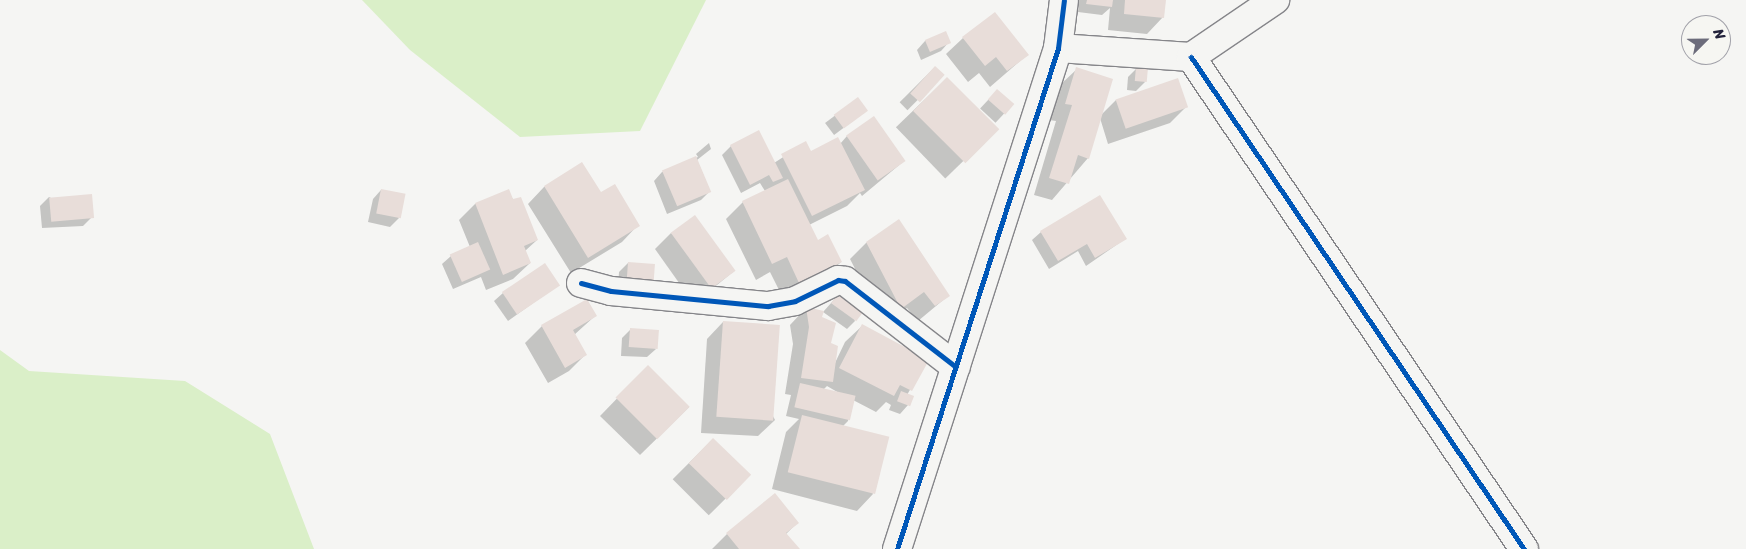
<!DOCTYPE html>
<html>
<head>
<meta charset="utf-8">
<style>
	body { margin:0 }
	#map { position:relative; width:1746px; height:549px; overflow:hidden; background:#f5f5f3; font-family:Sriracha,sans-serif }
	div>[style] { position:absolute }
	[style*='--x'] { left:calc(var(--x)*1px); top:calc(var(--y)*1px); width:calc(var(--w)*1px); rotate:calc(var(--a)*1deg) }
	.green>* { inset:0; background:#daefc8 }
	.shadow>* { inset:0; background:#0003; transform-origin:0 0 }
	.building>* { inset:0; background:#e8ddd9; transform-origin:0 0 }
	.roads { filter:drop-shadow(1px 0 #858589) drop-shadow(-1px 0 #858589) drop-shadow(0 1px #858589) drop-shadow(0 -1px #858589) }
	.minor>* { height:28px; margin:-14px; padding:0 14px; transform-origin:14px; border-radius:14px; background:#f5f5f3 }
	.cycleway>* { height:5px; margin:-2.5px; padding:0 2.5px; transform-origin:2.5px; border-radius:2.5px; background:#0057b8 }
	span { translate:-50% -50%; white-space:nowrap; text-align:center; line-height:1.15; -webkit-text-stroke:4px #f6f6f2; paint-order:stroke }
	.north { position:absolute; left:1681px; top:15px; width:50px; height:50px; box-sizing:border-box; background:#f6f6f2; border:1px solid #a1a1a9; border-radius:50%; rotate:67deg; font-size:14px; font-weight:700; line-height:20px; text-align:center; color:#22223b }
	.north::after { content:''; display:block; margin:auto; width:18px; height:22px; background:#6c6c7b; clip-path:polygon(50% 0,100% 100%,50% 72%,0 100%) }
</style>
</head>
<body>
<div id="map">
	<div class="green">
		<i style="clip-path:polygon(362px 0,706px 0,640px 131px,520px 137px,410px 50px)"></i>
		<i style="clip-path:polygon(0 350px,29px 371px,185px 381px,270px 434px,314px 549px,0 549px)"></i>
	</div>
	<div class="shadow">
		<i style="clip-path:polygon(1079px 0,1164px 0,1163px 17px,1147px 34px,1108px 30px,1110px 8px,1102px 15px,1078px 12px)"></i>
		<i style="clip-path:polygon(945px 33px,949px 42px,941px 51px,921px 60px,917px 50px,925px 41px)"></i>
		<i style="clip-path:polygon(963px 38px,1027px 55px,990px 87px,979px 73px,968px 82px,946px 54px)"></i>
		<i style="left:935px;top:67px;width:11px;height:50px;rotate:45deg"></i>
		<i style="clip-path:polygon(1137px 68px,1145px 82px,1136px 91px,1127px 90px,1128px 77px)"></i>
		<i style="clip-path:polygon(1077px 69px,1101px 115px,1116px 100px,1186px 107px,1170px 123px,1108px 144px,1100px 118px,1088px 158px,1052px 200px,1034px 195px,1056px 121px,1049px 120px,1060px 85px)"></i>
		<i style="left:947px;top:78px;width:71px;height:71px;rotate:46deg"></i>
		<i style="left:857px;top:99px;width:15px;height:40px;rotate:53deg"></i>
		<i style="left:989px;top:99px;width:21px;height:13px;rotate:43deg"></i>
		<i style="clip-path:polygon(847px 136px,904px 161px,862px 196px,860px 193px,847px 206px,809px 225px,817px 242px,841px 262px,824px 278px,783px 298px,770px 272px,756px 280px,726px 219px,743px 202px,765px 191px,760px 183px,741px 193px,722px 155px,731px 146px,774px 163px,805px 143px,810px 152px,840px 144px)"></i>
		<i style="clip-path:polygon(709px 143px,711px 149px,697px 160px,710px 191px,701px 200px,667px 214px,654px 181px,662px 172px,698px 157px,696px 154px)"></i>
		<i style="clip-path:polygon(582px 164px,601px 194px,638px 225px,622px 242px,571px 273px,528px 204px,544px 187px)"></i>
		<i style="clip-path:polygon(381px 190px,399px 218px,390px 227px,368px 222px,373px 199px)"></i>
		<i style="clip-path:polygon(508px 191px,537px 240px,525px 251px,530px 263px,513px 279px,486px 290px,481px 277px,453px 289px,442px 264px,451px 256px,470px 247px,459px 220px,475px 204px)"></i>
		<i style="clip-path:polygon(49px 197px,92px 217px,83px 226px,42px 228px,40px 206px)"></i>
		<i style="clip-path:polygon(899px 221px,948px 296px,918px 321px,907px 308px,884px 325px,850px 259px,866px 243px)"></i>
		<i style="clip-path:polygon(1041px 232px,1125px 239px,1086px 266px,1078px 251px,1049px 269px,1032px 240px)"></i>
		<i style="clip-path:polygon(671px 233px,734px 271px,694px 304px,655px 249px)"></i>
		<i style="clip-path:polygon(628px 263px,653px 265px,618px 291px,619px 272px)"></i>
		<i style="clip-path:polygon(558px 285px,508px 321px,494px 301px,503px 293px)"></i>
		<i style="clip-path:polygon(841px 292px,855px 321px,847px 329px,823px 312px)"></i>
		<i style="clip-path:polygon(587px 301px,595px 316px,574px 335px,585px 355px,569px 371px,548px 383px,525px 343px,542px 326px)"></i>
		<i style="clip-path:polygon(evenodd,806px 308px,821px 318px,835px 363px,845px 342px,862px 326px,927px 360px,907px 395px,908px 405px,900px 414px,889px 410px,891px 405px,886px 402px,876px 412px,853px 400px,848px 421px,843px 426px,873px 494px,857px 511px,772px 489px,786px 432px,799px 419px,786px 416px,791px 395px,785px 394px,793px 344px,790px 325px,806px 308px,827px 386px,839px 393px,823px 390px,827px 386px)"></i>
		<i style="clip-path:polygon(723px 322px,775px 420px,758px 436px,701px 433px,707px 339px)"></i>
		<i style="clip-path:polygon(630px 330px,656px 349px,647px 357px,621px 356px,622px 338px)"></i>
		<i style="clip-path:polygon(632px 383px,689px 407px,640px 455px,600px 416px)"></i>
		<i style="left:713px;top:439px;width:51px;height:57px;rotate:45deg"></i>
		<i style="clip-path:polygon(797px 523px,786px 534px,798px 549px,712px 549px,727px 534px)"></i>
	</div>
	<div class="building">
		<i style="clip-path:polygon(1087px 0,1113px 0,1112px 7px,1086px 4px)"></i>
		<i style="clip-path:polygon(1125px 0,1166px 0,1164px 18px,1124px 14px)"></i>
		<i style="clip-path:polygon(995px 12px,1029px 55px,1007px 71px,996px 57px,985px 66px,962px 37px)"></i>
		<i style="left:946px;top:31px;width:13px;height:23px;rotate:67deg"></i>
		<i style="left:935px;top:66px;width:13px;height:37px;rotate:42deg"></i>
		<i style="clip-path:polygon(1076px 67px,1113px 79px,1089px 159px,1078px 155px,1069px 184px,1049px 178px,1072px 105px,1065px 104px)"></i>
		<i style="left:1136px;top:67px;width:12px;height:14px;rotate:5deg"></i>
		<i style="left:947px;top:77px;width:74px;height:48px;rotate:45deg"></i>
		<i style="left:1178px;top:78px;width:31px;height:66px;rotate:71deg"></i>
		<i style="left:997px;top:89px;width:23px;height:14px;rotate:41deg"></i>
		<i style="left:858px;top:97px;width:17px;height:30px;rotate:54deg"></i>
		<i style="left:874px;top:116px;width:55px;height:34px;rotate:55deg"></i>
		<i style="clip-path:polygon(759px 130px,783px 178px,773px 182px,769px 175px,750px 185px,730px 145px)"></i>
		<i style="clip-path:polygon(838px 137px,865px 190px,812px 216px,781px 154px,806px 141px,811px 151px)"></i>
		<i style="left:696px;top:156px;width:39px;height:37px;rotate:67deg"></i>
		<i style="clip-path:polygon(582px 162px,601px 192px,615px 184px,640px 226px,588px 258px,544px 186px)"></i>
		<i style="clip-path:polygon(788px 179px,818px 240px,828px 234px,842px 262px,799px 283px,787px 257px,772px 264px,742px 201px)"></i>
		<i style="left:381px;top:189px;width:25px;height:25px;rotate:11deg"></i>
		<i style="clip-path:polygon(509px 189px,513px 199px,521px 197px,538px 240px,524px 246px,531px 263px,503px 275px,475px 203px)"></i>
		<i style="left:92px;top:194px;width:24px;height:43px;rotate:85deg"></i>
		<i style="clip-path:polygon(1100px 195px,1127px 239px,1095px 258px,1087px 244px,1058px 261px,1040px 231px)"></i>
		<i style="left:695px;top:215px;width:69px;height:30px;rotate:54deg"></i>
		<i style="clip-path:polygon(899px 219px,950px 296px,935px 306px,924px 292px,901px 309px,866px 242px)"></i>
		<i style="left:478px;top:242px;width:30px;height:31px;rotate:66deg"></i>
		<i style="left:628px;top:262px;width:27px;height:20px;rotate:4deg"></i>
		<i style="left:545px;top:263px;width:27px;height:52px;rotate:56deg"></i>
		<i style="left:840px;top:291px;width:31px;height:15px;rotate:36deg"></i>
		<i style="clip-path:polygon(587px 299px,597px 316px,573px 330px,587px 355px,565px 368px,541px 325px)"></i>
		<i style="clip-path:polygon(806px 307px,824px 311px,822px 317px,836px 323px,831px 343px,838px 346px,833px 382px,801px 378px,809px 327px)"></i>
		<i style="left:723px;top:321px;width:57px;height:96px;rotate:4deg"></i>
		<i style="clip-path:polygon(862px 324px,929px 360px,912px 391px,900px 385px,894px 396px,839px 368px)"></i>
		<i style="left:630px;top:328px;width:29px;height:19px;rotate:4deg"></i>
		<i style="left:648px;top:365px;width:59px;height:46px;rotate:45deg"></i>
		<i style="left:800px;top:383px;width:57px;height:25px;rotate:13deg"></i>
		<i style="left:901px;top:391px;width:14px;height:11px;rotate:21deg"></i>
		<i style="left:802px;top:415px;width:90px;height:59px;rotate:14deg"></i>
		<i style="left:713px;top:438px;width:53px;height:35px;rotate:44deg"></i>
		<i style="clip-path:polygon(775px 493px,799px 523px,786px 533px,800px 549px,739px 549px,726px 533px)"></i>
	</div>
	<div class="roads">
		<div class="minor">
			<i style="--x:1058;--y:48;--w:133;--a:3.9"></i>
			<i style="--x:1191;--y:57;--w:102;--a:-34.2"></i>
			<i style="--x:1191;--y:57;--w:594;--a:55.91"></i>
			<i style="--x:581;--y:283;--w:31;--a:15"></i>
			<i style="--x:611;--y:291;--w:158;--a:5.5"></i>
			<i style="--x:768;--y:306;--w:27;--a:-10"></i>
			<i style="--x:795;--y:301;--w:48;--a:-26"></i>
			<i style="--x:838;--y:280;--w:7;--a:8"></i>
			<i style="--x:845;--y:281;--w:140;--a:37.8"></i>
			<i style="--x:897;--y:549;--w:526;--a:-72.18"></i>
			<i style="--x:1058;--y:48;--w:48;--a:-82.9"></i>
		</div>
	</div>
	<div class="cycleway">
		<i style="--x:1191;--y:57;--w:594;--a:55.91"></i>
		<i style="--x:581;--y:283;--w:31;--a:15"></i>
		<i style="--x:611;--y:291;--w:158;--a:5.5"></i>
		<i style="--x:768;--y:306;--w:27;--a:-10"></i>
		<i style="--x:795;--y:301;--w:48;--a:-26"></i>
		<i style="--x:838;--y:280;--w:7;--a:8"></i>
		<i style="--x:845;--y:281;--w:140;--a:37.8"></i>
		<i style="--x:897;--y:549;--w:526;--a:-72.18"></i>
		<i style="--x:1058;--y:48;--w:48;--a:-82.9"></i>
	</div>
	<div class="north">N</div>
</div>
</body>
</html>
